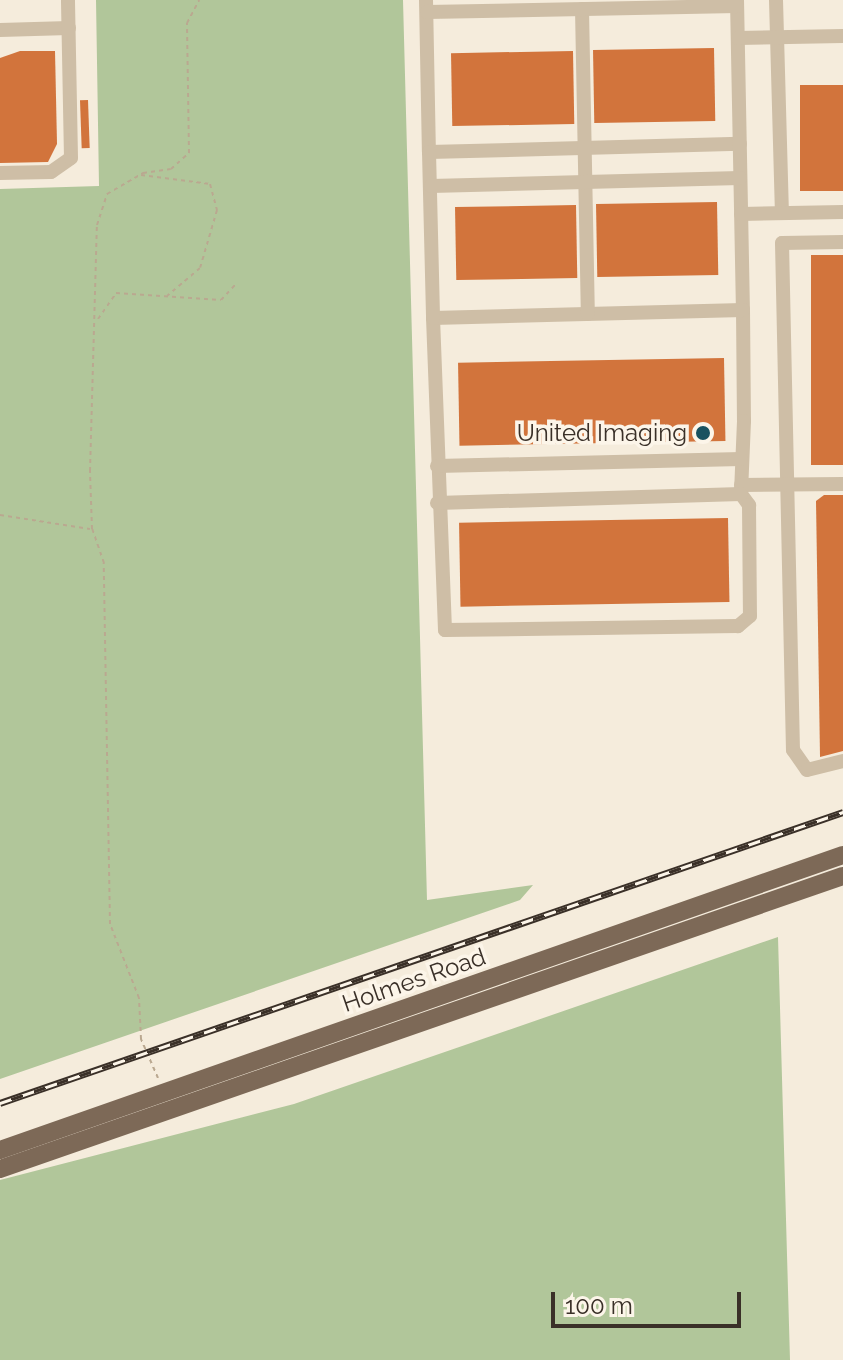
<!DOCTYPE html>
<html>
<head>
<meta charset="utf-8">
<style>
	body { margin:0 }
	#map { position:relative; width:843px; height:1360px; overflow:hidden; background:#f5ecdc; font-family:Raleway,sans-serif }
	div>[style] { position:absolute }
	[style*='--x'] { left:calc(var(--x)*1px); top:calc(var(--y)*1px); width:calc(var(--w)*1px); rotate:calc(var(--a)*1deg) }
	.green>* { inset:0; background:#b1c69a }
	.building>* { inset:0; background:#d2743c; transform-origin:0 0 }
	.path>* { height:2px; margin-top:-1px; transform-origin:0; background:repeating-linear-gradient(90deg,#baa890 0 4px,transparent 0 8px) }
	.minor>* { height:14px; margin:-7px; padding:0 7px; transform-origin:7px; border-radius:7px; background:#cebea6 }
	.major>* { height:18px; margin:-9px; padding:0 9px; transform-origin:9px; border-radius:9px; background:#7d6957 }
	.rail>* { height:7px; margin-top:-3.5px; transform-origin:0; background:repeating-linear-gradient(90deg,#fcf5e9 0 12px,#3a3028 0 24px); box-sizing:border-box; border-block:2px solid #3a3028 }
	.dots>* { width:22px; height:22px; translate:-50% -50%; box-sizing:border-box; border:4px solid #fcf5e9; border-radius:50% }
	span { translate:-50% -50%; white-space:nowrap; text-align:center; line-height:1.15; -webkit-text-stroke:7px #fcf5e9; paint-order:stroke }
	.poi-label { font-size:24px; color:#3a3028 }
	.right { translate:-100% -50%; text-align:right }
	.street-label { font-size:24px; color:#3a3028 }
	.scale { position:absolute; left:551px; top:1292px; width:190px; height:36px; box-sizing:border-box; border:4px solid #3a3028; border-top:0; padding-left:10px; font-size:24px; line-height:28px; white-space:nowrap; color:#3a3028; -webkit-text-stroke:6px #fcf5e9; paint-order:stroke }
</style>
</head>
<body>
<div id="map">
	<div class="green">
		<i style="clip-path:polygon(96px 0,403px 0,427px 900px,533px 885px,520px 900px,0 1079px,0 189px,99px 186px)"></i>
		<i style="clip-path:polygon(778px 937px,790px 1360px,0 1360px,0 1180px,294px 1104px)"></i>
	</div>
	<div class="building">
		<i style="left:714px;top:48px;width:73px;height:121px;rotate:89deg"></i>
		<i style="clip-path:polygon(20px 51px,55px 51px,57px 144px,48px 162px,0 163px,0 58px)"></i>
		<i style="left:573px;top:51px;width:73px;height:122px;rotate:89deg"></i>
		<i style="left:800px;top:85px;width:43px;height:106px"></i>
		<i style="left:88px;top:100px;width:48px;height:8px;rotate:88deg"></i>
		<i style="left:717px;top:202px;width:73px;height:121px;rotate:89deg"></i>
		<i style="left:576px;top:205px;width:73px;height:121px;rotate:89deg"></i>
		<i style="left:811px;top:255px;width:32px;height:210px"></i>
		<i style="left:724px;top:358px;width:83px;height:266px;rotate:89deg"></i>
		<i style="clip-path:polygon(824px 495px,843px 495px,843px 751px,820px 757px,816px 501px)"></i>
		<i style="left:728px;top:518px;width:84px;height:269px;rotate:89deg"></i>
	</div>
	<div class="path">
		<i style="--x:141;--y:175;--w:70;--a:7.4"></i>
		<i style="--x:210;--y:184;--w:27;--a:75"></i>
		<i style="--x:217;--y:210;--w:60;--a:106.3"></i>
		<i style="--x:200;--y:268;--w:43;--a:139.7"></i>
		<i style="--x:98;--y:319;--w:32;--a:-55"></i>
		<i style="--x:116;--y:293;--w:105;--a:3.8"></i>
		<i style="--x:221;--y:300;--w:23;--a:-47"></i>
		<i style="--x:0;--y:515;--w:91;--a:8.8"></i>
		<i style="--x:158;--y:1078;--w:43;--a:-113.6"></i>
		<i style="--x:141;--y:1039;--w:41;--a:-92.8"></i>
		<i style="--x:139;--y:998;--w:79;--a:-111.4"></i>
		<i style="--x:110;--y:924;--w:361;--a:-91"></i>
		<i style="--x:104;--y:563;--w:36;--a:-109"></i>
		<i style="--x:92;--y:529;--w:58;--a:-92"></i>
		<i style="--x:90;--y:471;--w:246;--a:-88.4"></i>
		<i style="--x:97;--y:225;--w:33;--a:-72"></i>
		<i style="--x:107;--y:194;--w:42;--a:-30.3"></i>
		<i style="--x:143;--y:173;--w:28;--a:-8"></i>
		<i style="--x:171;--y:169;--w:24;--a:-42"></i>
		<i style="--x:189;--y:153;--w:130;--a:-90.9"></i>
		<i style="--x:187;--y:23;--w:26;--a:-62"></i>
	</div>
	<div class="minor">
		<i style="--x:426;--y:0;--w:152;--a:88.9"></i>
		<i style="--x:429;--y:152;--w:311;--a:-1.5"></i>
		<i style="--x:737;--y:0;--w:310;--a:88.9"></i>
		<i style="--x:743;--y:310;--w:111;--a:89.5"></i>
		<i style="--x:744;--y:421;--w:73;--a:92.4"></i>
		<i style="--x:741;--y:494;--w:14;--a:54"></i>
		<i style="--x:749;--y:505;--w:111;--a:89.5"></i>
		<i style="--x:750;--y:616;--w:16;--a:140"></i>
		<i style="--x:738;--y:626;--w:293;--a:179.2"></i>
		<i style="--x:445;--y:630;--w:312;--a:-92.2"></i>
		<i style="--x:433;--y:318;--w:310;--a:-1.5"></i>
		<i style="--x:776;--y:0;--w:213;--a:88.4"></i>
		<i style="--x:582;--y:9;--w:305;--a:88.9"></i>
		<i style="--x:427;--y:12;--w:310;--a:-1.1"></i>
		<i style="--x:0;--y:30;--w:69;--a:-1.7"></i>
		<i style="--x:738;--y:38;--w:105;--a:-1.1"></i>
		<i style="--x:429;--y:152;--w:166;--a:88.6"></i>
		<i style="--x:0;--y:173;--w:51;--a:-1.1"></i>
		<i style="--x:51;--y:172;--w:24;--a:-35"></i>
		<i style="--x:71;--y:158;--w:158;--a:-91.1"></i>
		<i style="--x:431;--y:186;--w:309;--a:-1.5"></i>
		<i style="--x:741;--y:214;--w:102;--a:-1.1"></i>
		<i style="--x:843;--y:242;--w:61;--a:179.1"></i>
		<i style="--x:782;--y:243;--w:507;--a:88.76"></i>
		<i style="--x:793;--y:750;--w:24;--a:55"></i>
		<i style="--x:807;--y:770;--w:37;--a:-14"></i>
		<i style="--x:437;--y:466;--w:304;--a:-1.3"></i>
		<i style="--x:741;--y:485;--w:102;--a:-0.6"></i>
		<i style="--x:437;--y:503;--w:304;--a:-1.7"></i>
	</div>
	<div class="major">
		<i style="--x:0;--y:1150;--w:893;--a:-19.29"></i>
		<i style="--x:0;--y:1169;--w:892;--a:-19.17"></i>
	</div>
	<div class="rail">
		<i style="--x:0;--y:1103;--w:892;--a:-19.04"></i>
	</div>
	<div class="dots">
		<i style="left:703px;top:433px;background:#195260"></i>
	</div>
	<div class="poi-label">
		<span class="right" style="left:687px;top:433px">United Imaging</span>
	</div>
	<div class="street-label">
		<span style="left:414px;top:980px;rotate:-19deg">Holmes Road</span>
	</div>
	<div class="scale">100 m</div>
</div>
</body>
</html>
